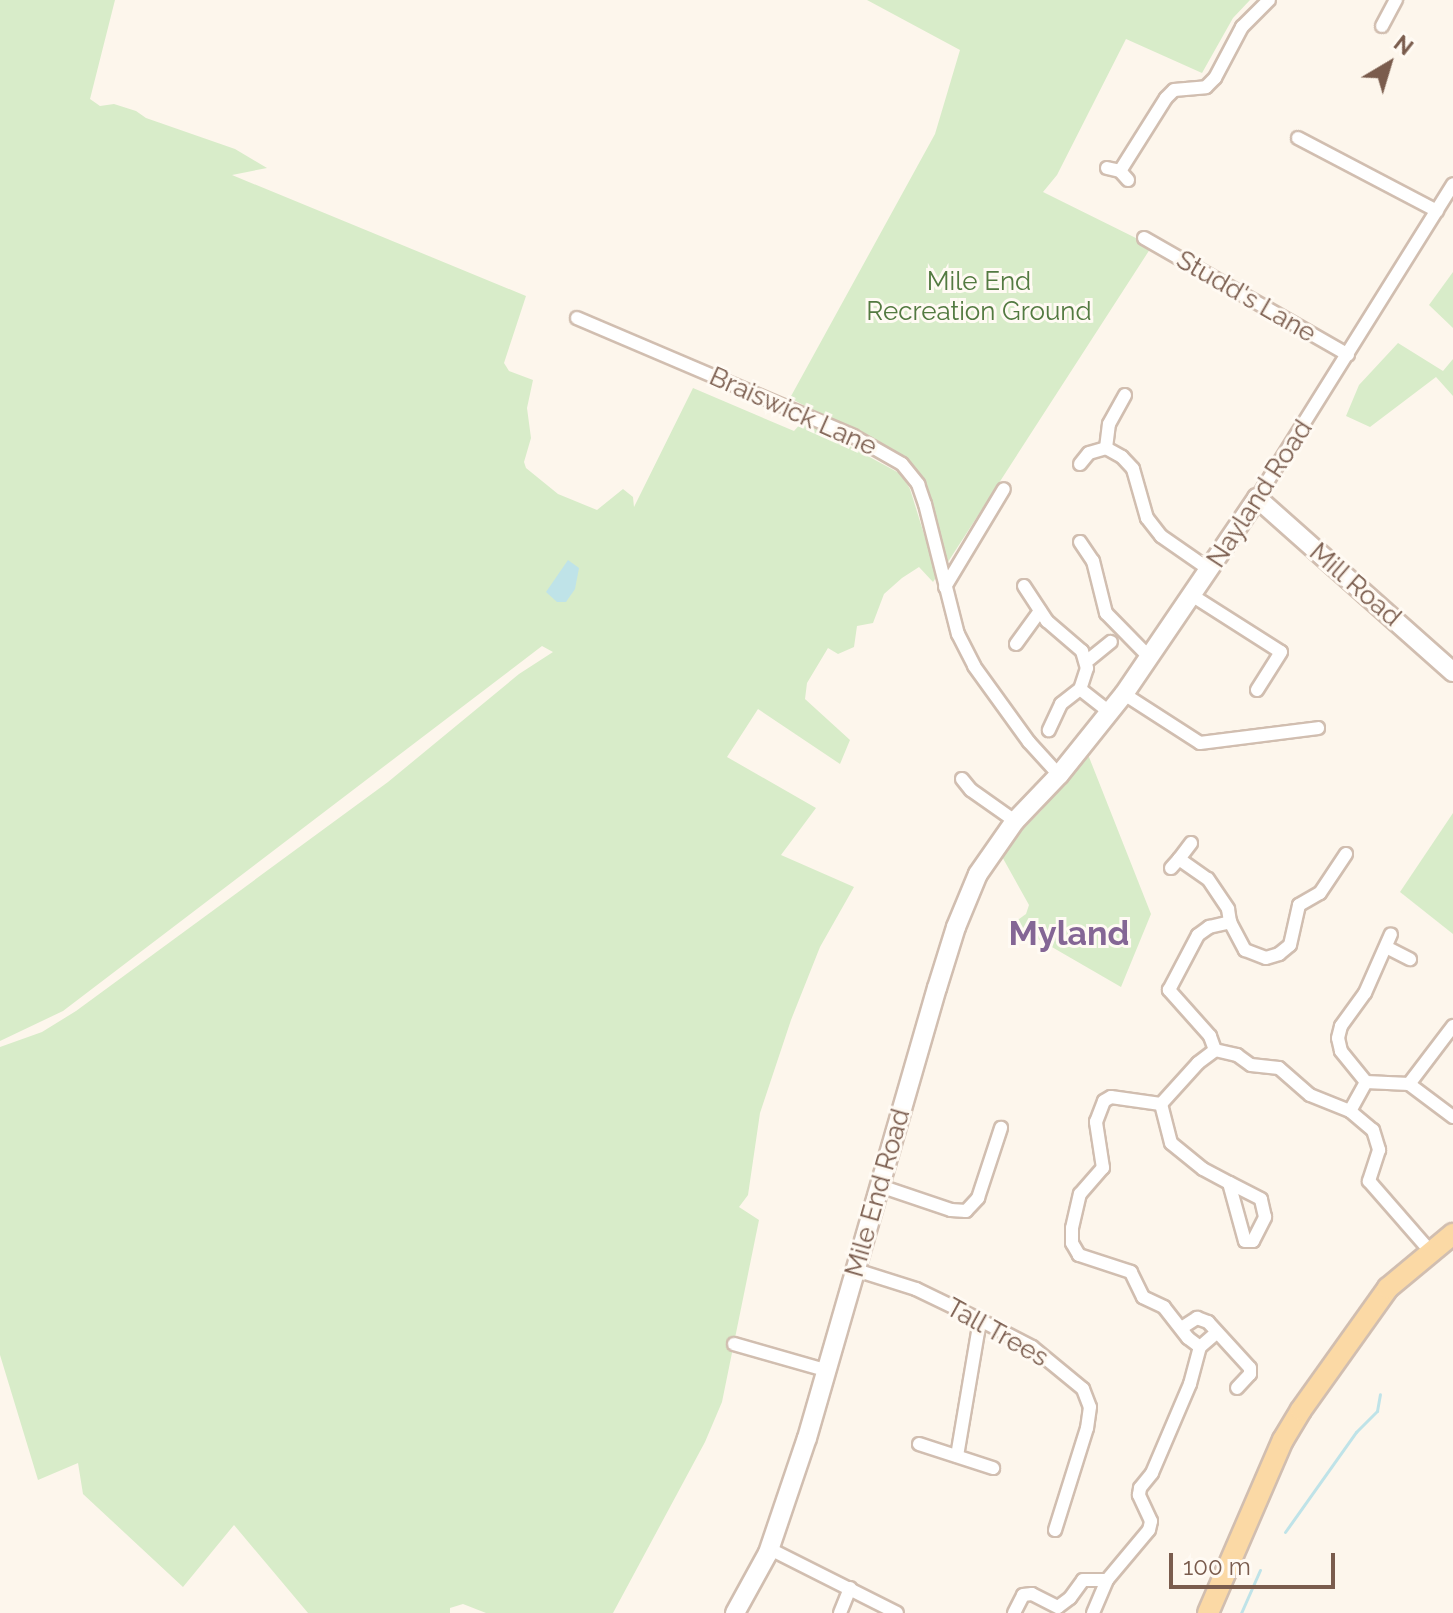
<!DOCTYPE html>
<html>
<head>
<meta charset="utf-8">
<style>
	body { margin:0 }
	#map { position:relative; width:1453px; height:1613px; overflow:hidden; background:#fdf6ec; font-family:Raleway,sans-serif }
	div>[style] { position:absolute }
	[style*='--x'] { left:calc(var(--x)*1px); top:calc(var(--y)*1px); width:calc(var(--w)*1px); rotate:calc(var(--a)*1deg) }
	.green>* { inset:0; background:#d8ecc9 }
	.water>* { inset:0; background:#bfe3e8 }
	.stream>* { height:3px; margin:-1.5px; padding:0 1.5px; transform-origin:1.5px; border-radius:1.5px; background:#bfe3e8 }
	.roads { filter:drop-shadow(2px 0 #d1beb0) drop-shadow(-2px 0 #d1beb0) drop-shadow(0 2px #d1beb0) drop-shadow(0 -2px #d1beb0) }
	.street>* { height:12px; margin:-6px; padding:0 6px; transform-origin:6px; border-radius:6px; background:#fff }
	.secondary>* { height:18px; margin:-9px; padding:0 9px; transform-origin:9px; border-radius:9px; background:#fff }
	.primary>* { height:20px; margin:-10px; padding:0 10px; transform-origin:10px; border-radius:10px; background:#fbd9a5 }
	span { translate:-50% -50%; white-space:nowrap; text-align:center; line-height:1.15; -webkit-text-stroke:6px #fffaf3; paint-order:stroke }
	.park-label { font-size:26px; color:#537a41 }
	.street-label { font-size:26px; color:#7a5c4d }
	.district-label { font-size:34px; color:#846695; font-weight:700 }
	.north { position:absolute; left:1349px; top:24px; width:80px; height:80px; -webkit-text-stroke:6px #fffaf3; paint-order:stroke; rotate:38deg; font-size:22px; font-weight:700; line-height:32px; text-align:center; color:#7a5c4d }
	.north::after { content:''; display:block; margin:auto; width:28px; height:36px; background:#7a5c4d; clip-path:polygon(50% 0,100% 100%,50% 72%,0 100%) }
	.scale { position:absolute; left:1169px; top:1553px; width:166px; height:36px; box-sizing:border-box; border:4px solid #7a5c4d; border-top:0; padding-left:10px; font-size:24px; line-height:28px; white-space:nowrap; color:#7a5c4d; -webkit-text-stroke:6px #fffaf3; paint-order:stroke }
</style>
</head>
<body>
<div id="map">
	<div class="green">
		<i style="clip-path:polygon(0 0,115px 0,90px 99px,100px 106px,114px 104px,136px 111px,146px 118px,235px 149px,267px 168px,232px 175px,526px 296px,504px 363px,509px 371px,533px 380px,527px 408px,531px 438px,524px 462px,526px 468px,558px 494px,597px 510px,623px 489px,633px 497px,634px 507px,693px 388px,794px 431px,803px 421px,901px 474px,910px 489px,937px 576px,933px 582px,919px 567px,902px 578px,884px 594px,873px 623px,857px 626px,854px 647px,838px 654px,828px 648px,807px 683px,805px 699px,850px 740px,840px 764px,758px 709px,727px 757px,816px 808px,781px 855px,854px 887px,820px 947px,791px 1020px,760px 1113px,748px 1195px,739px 1207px,759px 1220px,722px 1402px,705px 1442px,613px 1613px,486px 1613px,463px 1604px,450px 1608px,450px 1613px,308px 1613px,234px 1525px,183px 1587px,83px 1494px,78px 1463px,38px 1480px,0 1355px,0 1047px,42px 1032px,76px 1011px,388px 782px,519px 674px,553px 652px,542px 646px,63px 1011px,0 1041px)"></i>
		<i style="clip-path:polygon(867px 0,1250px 0,1233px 18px,1202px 73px,1126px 39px,1057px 175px,1043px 192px,1152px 246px,946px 565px,929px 495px,905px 459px,790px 398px,935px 134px,960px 50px)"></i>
		<i style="clip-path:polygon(1453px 272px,1453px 328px,1429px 305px)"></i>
		<i style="clip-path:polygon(1398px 343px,1443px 371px,1453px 359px,1453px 396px,1436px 377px,1370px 427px,1346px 416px,1359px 385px)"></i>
		<i style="clip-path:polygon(1087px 752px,1151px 914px,1121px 987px,1019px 928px,1015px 922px,1026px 914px,1029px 905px,1000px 853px,1041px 811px)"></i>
		<i style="clip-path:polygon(1453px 813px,1453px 934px,1400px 892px)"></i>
	</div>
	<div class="water">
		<i style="clip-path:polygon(568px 560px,579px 568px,575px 589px,566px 602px,557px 602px,546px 592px)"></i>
	</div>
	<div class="stream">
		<i style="--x:1285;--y:1532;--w:123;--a:-54.6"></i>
		<i style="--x:1356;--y:1432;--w:30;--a:-45"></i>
		<i style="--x:1377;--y:1411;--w:17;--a:-80"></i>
		<i style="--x:1241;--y:1613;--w:47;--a:-66.2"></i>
	</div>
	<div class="roads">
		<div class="street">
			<i style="--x:1382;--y:26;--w:30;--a:-62"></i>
			<i style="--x:1298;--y:138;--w:157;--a:27.7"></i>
			<i style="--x:1107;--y:168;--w:13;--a:13"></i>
			<i style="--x:1120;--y:171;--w:12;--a:48"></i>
			<i style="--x:1120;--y:171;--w:86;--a:-57.8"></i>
			<i style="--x:1166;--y:98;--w:11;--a:-45"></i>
			<i style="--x:1174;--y:90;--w:32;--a:-5"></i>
			<i style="--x:1206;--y:87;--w:13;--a:-45"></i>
			<i style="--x:1215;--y:78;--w:58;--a:-62.1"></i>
			<i style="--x:1242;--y:27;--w:38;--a:-45"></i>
			<i style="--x:1144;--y:238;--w:235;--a:29.8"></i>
			<i style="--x:577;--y:318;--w:300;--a:23.1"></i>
			<i style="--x:853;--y:436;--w:56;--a:29.7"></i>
			<i style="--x:902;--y:464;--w:26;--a:51"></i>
			<i style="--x:918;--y:484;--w:21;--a:71"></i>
			<i style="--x:925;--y:504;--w:134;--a:75.8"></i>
			<i style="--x:958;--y:634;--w:36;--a:63"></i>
			<i style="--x:974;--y:666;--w:94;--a:54.1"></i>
			<i style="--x:1029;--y:742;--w:45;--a:47.7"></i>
			<i style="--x:1106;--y:448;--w:24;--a:-83"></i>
			<i style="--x:1109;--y:424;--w:33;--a:-61"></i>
			<i style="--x:1080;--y:464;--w:14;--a:-51"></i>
			<i style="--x:1089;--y:453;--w:18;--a:-16"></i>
			<i style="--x:1106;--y:448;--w:18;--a:29"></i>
			<i style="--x:1122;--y:457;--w:16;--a:47"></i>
			<i style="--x:1133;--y:469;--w:51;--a:74.1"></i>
			<i style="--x:1147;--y:518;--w:23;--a:52"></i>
			<i style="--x:1161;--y:536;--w:60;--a:34.8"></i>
			<i style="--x:1257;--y:498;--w:370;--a:-58"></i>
			<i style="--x:1080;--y:542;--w:23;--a:56"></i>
			<i style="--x:1093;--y:561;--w:54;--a:76"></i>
			<i style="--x:1106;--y:613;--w:63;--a:45.6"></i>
			<i style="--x:1024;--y:586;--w:42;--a:56.7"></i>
			<i style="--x:1047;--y:621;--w:46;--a:40.6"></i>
			<i style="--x:1082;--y:651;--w:18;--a:74"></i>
			<i style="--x:1087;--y:668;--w:22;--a:108"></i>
			<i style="--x:1080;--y:689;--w:24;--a:142"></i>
			<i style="--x:1061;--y:704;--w:29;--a:115"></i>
			<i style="--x:945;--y:587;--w:114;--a:-59"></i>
			<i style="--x:1193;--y:596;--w:104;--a:32.5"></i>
			<i style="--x:1281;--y:652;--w:45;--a:122.3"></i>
			<i style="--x:1016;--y:644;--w:41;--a:-54"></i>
			<i style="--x:1086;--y:662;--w:32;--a:-39"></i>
			<i style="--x:1080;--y:689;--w:36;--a:38"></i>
			<i style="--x:1124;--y:694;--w:90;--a:32.8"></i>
			<i style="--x:1200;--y:743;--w:119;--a:-7.2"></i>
			<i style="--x:962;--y:779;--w:14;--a:51"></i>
			<i style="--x:971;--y:790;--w:54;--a:35.2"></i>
			<i style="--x:1179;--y:859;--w:20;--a:-53"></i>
			<i style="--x:1171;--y:868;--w:12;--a:-48"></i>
			<i style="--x:1179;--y:859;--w:35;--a:35"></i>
			<i style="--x:1208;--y:879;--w:36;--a:56"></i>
			<i style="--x:1228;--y:909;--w:13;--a:81"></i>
			<i style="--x:1230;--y:922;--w:32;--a:62"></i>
			<i style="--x:1245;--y:950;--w:22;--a:21"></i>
			<i style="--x:1266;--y:958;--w:14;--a:-17"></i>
			<i style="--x:1279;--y:954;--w:14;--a:-39"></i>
			<i style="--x:1290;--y:945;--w:41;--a:-77.3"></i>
			<i style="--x:1299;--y:905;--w:24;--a:-30"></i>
			<i style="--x:1320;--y:893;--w:47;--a:-56.3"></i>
			<i style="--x:1386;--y:947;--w:27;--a:27"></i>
			<i style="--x:1215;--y:1050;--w:15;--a:-110"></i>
			<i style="--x:1210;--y:1036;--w:62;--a:-131.7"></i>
			<i style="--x:1169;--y:990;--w:62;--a:-62.2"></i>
			<i style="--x:1198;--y:935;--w:14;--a:-36"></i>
			<i style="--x:1209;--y:927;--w:22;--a:-13"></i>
			<i style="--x:1366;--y:1082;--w:40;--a:-129"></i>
			<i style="--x:1341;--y:1051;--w:13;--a:-103"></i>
			<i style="--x:1338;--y:1038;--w:12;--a:-76"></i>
			<i style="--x:1341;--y:1026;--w:41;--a:-54"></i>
			<i style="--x:1365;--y:993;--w:64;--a:-66.2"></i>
			<i style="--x:1409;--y:1084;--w:73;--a:-52.8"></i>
			<i style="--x:1161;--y:1104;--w:40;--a:75.6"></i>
			<i style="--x:1171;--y:1143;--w:41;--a:39.1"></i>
			<i style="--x:1203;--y:1169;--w:30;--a:28"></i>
			<i style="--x:1229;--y:1183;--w:60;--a:74.6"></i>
			<i style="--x:1245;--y:1241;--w:8;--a:0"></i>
			<i style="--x:1253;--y:1241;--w:27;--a:-63"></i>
			<i style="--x:1265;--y:1217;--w:18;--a:-103"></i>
			<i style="--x:1261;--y:1199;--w:36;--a:-153"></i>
			<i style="--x:1350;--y:1111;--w:33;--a:-61"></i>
			<i style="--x:1366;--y:1082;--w:43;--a:2.7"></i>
			<i style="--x:1409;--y:1084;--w:55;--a:36.9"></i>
			<i style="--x:880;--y:1186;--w:75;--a:18.7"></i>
			<i style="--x:951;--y:1210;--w:15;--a:4"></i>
			<i style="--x:966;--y:1211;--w:18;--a:-47"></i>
			<i style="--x:978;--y:1198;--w:74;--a:-71.8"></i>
			<i style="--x:856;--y:1270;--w:63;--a:17.6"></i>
			<i style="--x:916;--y:1289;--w:71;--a:25.8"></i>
			<i style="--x:980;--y:1320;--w:59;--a:27.4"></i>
			<i style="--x:1032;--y:1347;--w:66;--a:39.5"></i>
			<i style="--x:1083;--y:1389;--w:19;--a:69"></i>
			<i style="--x:1090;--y:1407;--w:21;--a:98"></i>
			<i style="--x:1087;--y:1428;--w:107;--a:107.4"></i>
			<i style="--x:1183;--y:1327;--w:17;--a:-33"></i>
			<i style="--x:1197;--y:1318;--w:12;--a:20"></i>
			<i style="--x:1208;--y:1322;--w:62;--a:47.6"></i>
			<i style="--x:1250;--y:1368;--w:6;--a:90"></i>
			<i style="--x:1250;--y:1374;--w:19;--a:133"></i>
			<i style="--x:734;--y:1344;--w:95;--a:15.9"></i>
			<i style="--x:1200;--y:1347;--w:15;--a:-143"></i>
			<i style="--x:1188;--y:1338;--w:39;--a:-128"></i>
			<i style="--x:1164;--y:1307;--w:23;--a:-155"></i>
			<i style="--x:1143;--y:1297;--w:28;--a:-116"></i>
			<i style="--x:1131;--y:1272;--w:55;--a:-161.9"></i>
			<i style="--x:1079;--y:1255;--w:14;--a:-120"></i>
			<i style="--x:1072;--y:1243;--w:15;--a:-90"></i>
			<i style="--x:1072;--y:1228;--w:35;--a:-77"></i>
			<i style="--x:1080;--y:1194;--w:35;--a:-49"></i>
			<i style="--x:1103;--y:1168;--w:47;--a:-98.7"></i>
			<i style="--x:1096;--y:1122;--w:22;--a:-69"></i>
			<i style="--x:1104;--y:1101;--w:8;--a:-30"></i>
			<i style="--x:1111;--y:1097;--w:50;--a:8"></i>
			<i style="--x:1161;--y:1104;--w:55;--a:-47.9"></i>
			<i style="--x:1198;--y:1063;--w:21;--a:-37"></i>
			<i style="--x:1215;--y:1050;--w:23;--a:13"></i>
			<i style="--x:1237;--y:1055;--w:17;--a:36"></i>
			<i style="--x:1251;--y:1065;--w:28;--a:6"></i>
			<i style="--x:1279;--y:1068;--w:41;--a:41.1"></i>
			<i style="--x:1310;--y:1095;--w:43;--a:21.8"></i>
			<i style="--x:1350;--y:1111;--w:30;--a:40"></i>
			<i style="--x:1373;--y:1130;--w:21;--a:73"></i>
			<i style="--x:1379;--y:1150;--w:33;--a:108"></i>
			<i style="--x:1369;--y:1181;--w:93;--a:48.9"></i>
			<i style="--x:919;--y:1444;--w:78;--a:18"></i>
			<i style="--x:957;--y:1456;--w:138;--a:-80.4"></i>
			<i style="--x:770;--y:1549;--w:142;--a:26.7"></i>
			<i style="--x:840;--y:1613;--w:27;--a:-68"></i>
			<i style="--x:1014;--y:1613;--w:20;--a:-63"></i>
			<i style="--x:1023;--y:1595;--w:9;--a:-6"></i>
			<i style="--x:1032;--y:1594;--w:29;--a:27"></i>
			<i style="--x:1058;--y:1607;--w:15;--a:-37"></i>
			<i style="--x:1070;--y:1598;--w:22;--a:-54"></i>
			<i style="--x:1083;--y:1580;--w:24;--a:0"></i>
			<i style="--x:1093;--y:1613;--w:36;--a:-67"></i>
			<i style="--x:1107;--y:1580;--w:65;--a:-50"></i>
			<i style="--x:1149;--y:1530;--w:9;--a:-77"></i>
			<i style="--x:1151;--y:1521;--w:29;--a:-115"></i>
			<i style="--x:1139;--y:1495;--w:7;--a:-82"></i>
			<i style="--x:1140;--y:1488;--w:19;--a:-51"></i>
			<i style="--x:1152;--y:1473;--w:97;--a:-66.9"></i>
			<i style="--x:1190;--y:1384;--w:38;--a:-75"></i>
			<i style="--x:1200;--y:1347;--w:20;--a:-41"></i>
		</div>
		<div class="secondary">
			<i style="--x:735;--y:1613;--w:68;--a:-61.2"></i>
			<i style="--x:768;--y:1553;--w:121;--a:-71.3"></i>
			<i style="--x:807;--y:1438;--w:468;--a:-73.9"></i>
			<i style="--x:937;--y:988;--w:64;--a:-72.7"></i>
			<i style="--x:956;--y:927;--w:57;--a:-67.5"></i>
			<i style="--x:978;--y:874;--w:65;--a:-55.1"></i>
			<i style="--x:1015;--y:821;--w:64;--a:-46.3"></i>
			<i style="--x:1059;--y:775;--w:104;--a:-51.3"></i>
			<i style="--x:1124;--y:694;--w:237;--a:-55.8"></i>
			<i style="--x:1257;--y:498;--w:262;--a:41.6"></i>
		</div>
		<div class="primary">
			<i style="--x:1208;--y:1613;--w:189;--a:-66.6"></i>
			<i style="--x:1283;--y:1440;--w:35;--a:-59"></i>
			<i style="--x:1301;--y:1410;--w:150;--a:-54.5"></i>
			<i style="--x:1388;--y:1288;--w:85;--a:-39.7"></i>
		</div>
	</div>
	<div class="park-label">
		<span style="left:979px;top:297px">Mile End<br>Recreation Ground</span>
	</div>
	<div class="street-label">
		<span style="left:1246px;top:297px;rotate:30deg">Studd's Lane</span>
		<span style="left:793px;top:412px;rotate:24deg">Braiswick Lane</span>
		<span style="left:1260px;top:494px;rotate:-57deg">Nayland Road</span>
		<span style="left:1355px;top:585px;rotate:41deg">Mill Road</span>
		<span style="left:878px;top:1193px;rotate:-74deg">Mile End Road</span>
		<span style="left:997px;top:1333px;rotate:29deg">Tall Trees</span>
	</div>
	<div class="district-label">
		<span style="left:1069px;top:934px">Myland</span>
	</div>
	<div class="north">N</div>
	<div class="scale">100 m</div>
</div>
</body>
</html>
